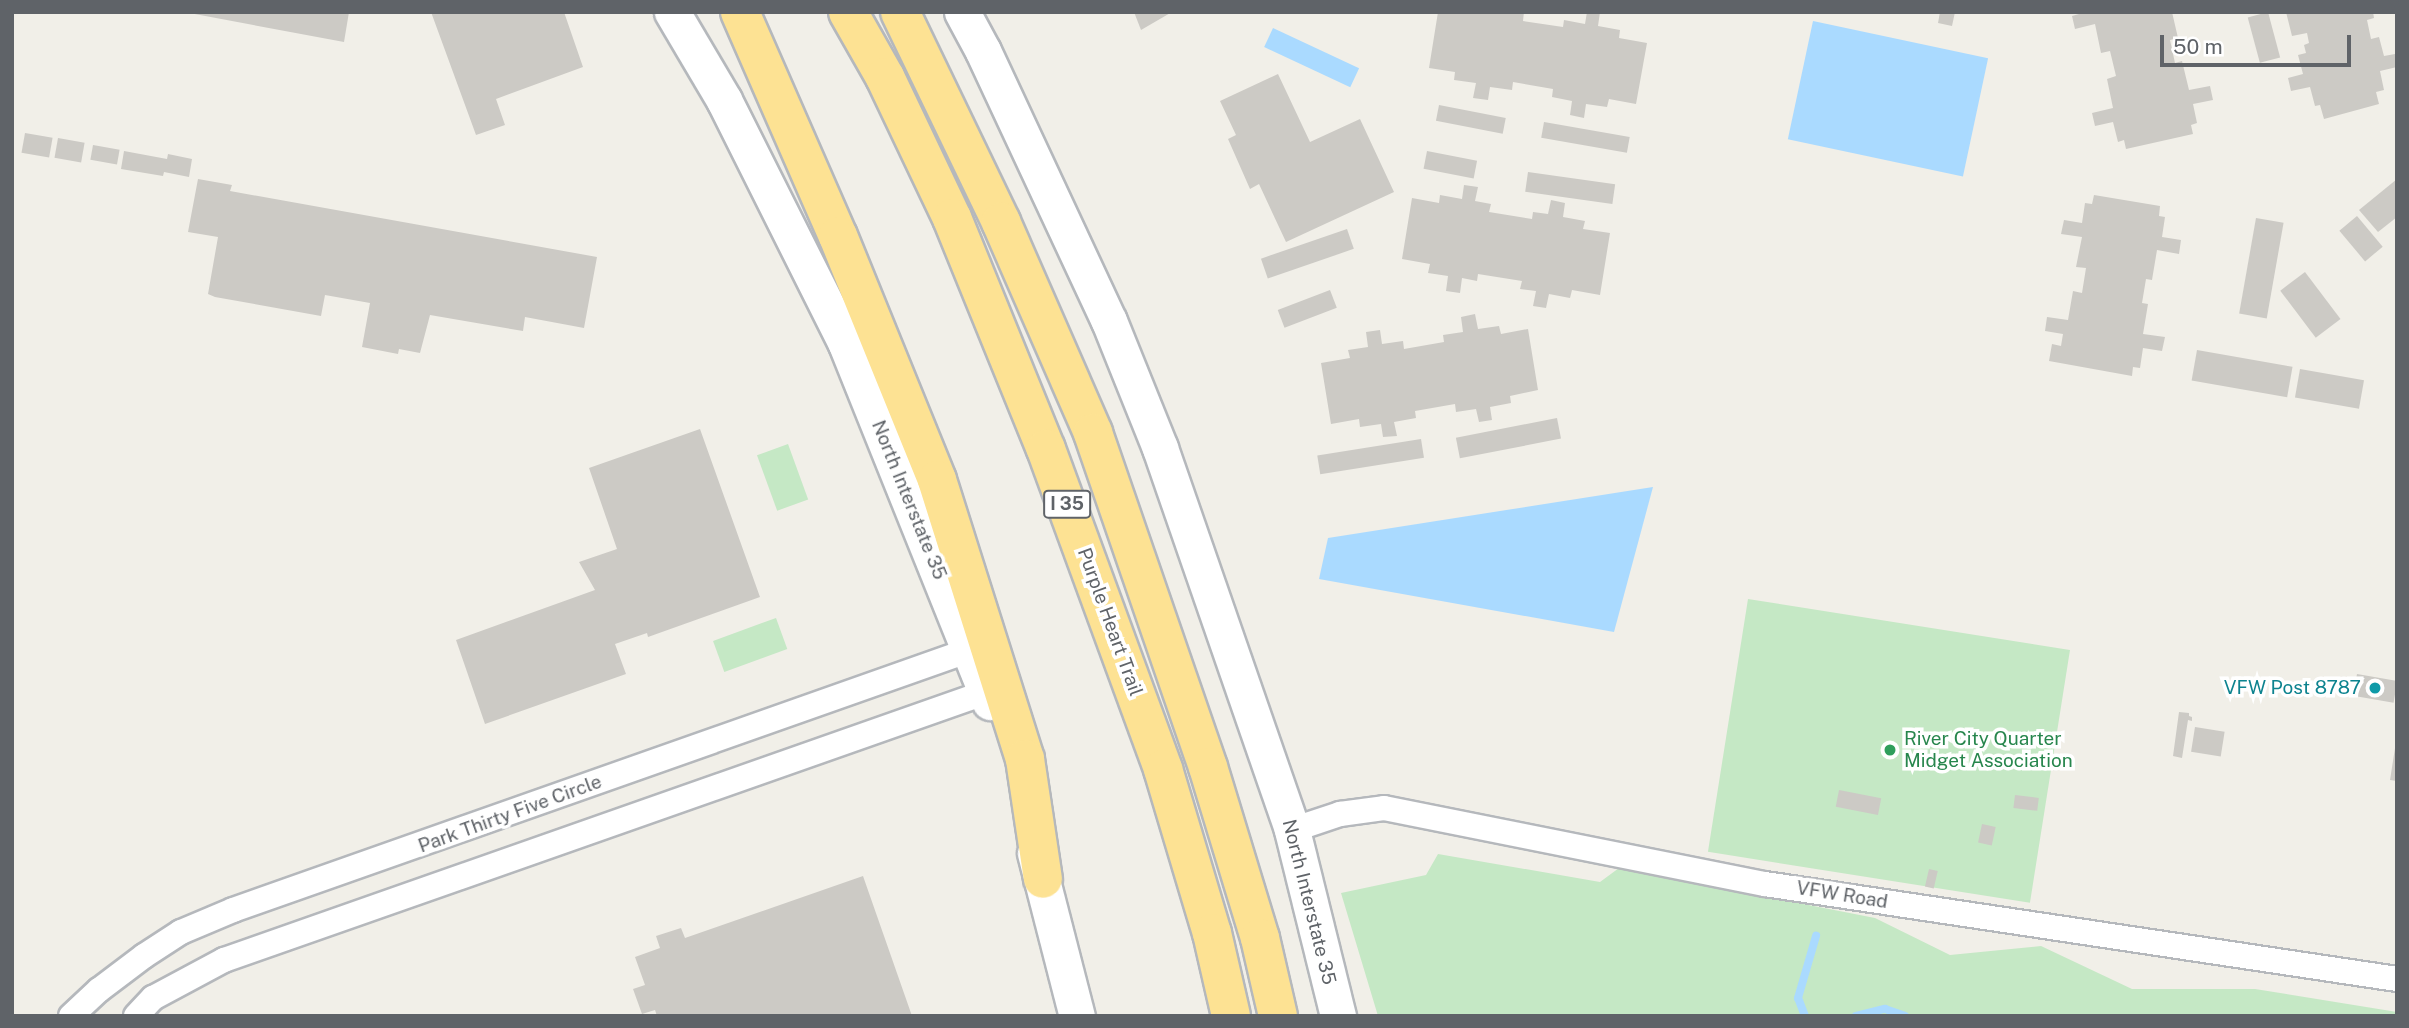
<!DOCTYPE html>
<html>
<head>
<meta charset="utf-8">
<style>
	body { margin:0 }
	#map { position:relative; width:2409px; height:1028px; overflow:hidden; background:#f1efe8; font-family:"Public Sans",sans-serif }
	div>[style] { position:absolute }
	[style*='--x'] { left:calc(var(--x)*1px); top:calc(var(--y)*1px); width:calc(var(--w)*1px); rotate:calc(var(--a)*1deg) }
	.green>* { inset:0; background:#c5e8c5; transform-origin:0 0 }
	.water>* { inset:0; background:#aadaff; transform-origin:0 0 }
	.stream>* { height:8px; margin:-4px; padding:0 4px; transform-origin:4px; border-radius:4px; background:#aadaff }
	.building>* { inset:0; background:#cccac5; transform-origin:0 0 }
	.roads { filter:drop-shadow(2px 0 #b5b8bc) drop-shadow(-2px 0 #b5b8bc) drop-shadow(0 2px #b5b8bc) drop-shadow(0 -2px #b5b8bc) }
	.street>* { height:24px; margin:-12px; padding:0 12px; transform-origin:12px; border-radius:12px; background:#fff }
	.secondary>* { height:35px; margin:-17.5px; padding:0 17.5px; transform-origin:17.5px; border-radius:17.5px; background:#fff }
	.highway>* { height:38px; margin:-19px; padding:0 19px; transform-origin:19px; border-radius:19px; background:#fde293 }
	.dots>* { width:19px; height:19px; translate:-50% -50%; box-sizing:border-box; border:4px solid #fff; border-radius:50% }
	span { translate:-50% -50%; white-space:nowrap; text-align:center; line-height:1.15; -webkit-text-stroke:7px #fff; paint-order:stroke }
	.shield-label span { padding:2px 5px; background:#fff; border:2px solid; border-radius:5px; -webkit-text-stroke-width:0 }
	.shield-label { font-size:18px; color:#5f6368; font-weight:700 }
	.street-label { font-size:19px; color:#5f6368 }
	.culture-label { font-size:19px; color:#0d838f }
	.right { translate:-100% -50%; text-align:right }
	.leisure-label { font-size:19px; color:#27864d }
	.left { translate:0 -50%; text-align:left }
	.frame { position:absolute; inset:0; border:14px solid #5f6368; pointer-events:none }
	.scale { position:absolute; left:2160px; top:35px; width:191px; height:32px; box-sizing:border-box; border:4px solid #5f6368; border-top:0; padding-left:9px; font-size:21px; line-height:24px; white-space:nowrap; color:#5f6368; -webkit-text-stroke:5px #fff; paint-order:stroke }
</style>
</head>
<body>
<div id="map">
	<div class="green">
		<i style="left:788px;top:444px;width:59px;height:33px;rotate:70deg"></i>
		<i style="left:1748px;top:599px;width:326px;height:256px;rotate:9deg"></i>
		<i style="left:776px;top:618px;width:33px;height:67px;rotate:70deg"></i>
		<i style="clip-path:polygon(1438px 854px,1600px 882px,1619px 868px,1875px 918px,1950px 955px,2041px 946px,2132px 989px,2255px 989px,2397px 1012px,2397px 1016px,1378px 1016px,1341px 893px,1426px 875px)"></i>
	</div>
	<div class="water">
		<i style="left:1813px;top:21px;width:179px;height:121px;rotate:12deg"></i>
		<i style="left:1273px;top:28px;width:95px;height:21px;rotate:25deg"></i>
		<i style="clip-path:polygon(1653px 487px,1614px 632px,1319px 579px,1328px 538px)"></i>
	</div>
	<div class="stream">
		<i style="--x:1805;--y:1016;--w:19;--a:-111"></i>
		<i style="--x:1798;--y:998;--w:65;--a:-73.8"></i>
		<i style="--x:1856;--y:1016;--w:30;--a:-14"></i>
		<i style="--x:1885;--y:1009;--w:21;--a:19"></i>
	</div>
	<div class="building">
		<i style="clip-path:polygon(184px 12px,349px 12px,344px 42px)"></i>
		<i style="clip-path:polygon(431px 12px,564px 12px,583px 67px,496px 99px,505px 125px,476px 135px)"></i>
		<i style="clip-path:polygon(1134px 12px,1172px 12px,1141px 30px)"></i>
		<i style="clip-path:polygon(1438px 12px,1524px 12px,1523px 21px,1563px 27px,1564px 20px,1585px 24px,1587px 12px,1600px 12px,1598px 26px,1620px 30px,1619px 38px,1647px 43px,1636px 104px,1609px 99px,1607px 107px,1586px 104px,1584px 118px,1570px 115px,1572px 101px,1552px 97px,1553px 89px,1513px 82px,1512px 90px,1490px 87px,1488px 100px,1473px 98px,1476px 83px,1454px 80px,1455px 72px,1429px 68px)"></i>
		<i style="clip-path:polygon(1940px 12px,1955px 12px,1952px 26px,1938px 23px)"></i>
		<i style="clip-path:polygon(2086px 12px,2172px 12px,2178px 38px,2170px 40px,2175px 63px,2182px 61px,2189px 90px,2210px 86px,2213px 100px,2193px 104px,2197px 123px,2191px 125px,2193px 134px,2126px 149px,2124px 140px,2118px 142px,2113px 122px,2095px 126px,2092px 113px,2113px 108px,2107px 79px,2116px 76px,2110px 51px,2101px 53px,2095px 24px,2075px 29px,2072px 16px)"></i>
		<i style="left:2268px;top:12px;width:47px;height:21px;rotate:75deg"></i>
		<i style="clip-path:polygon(2286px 12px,2373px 12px,2374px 18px,2367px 20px,2371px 39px,2379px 37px,2384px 56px,2395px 54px,2397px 63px,2397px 67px,2380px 71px,2384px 90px,2376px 92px,2379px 104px,2324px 119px,2320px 105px,2315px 106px,2310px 87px,2291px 91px,2288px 78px,2303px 74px,2298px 55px,2306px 53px,2304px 45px,2309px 43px,2307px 33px,2292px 36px)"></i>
		<i style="clip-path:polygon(1278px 74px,1310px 142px,1360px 119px,1394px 192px,1286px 242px,1259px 184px,1250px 189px,1228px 139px,1236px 135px,1220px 101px)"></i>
		<i style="left:1439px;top:105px;width:68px;height:16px;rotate:11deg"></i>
		<i style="left:1544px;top:122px;width:87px;height:16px;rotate:10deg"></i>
		<i style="left:25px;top:133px;width:28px;height:20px;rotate:10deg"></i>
		<i style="left:58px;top:138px;width:27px;height:20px;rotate:10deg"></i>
		<i style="left:93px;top:145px;width:27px;height:15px;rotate:10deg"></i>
		<i style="clip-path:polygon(124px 151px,167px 159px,168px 154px,192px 159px,189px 177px,164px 172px,163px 176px,121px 169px)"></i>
		<i style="left:1427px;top:151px;width:51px;height:18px;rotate:11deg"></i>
		<i style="left:1528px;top:172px;width:88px;height:20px;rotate:8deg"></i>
		<i style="clip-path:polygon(198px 179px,232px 185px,230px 191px,597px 257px,584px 328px,525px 317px,523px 331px,430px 315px,420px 353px,399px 349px,398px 354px,362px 347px,370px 303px,325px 295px,321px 316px,215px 297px,208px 294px,218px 237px,188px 232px)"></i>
		<i style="clip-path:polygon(2397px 179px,2397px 217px,2378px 232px,2359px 210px)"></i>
		<i style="clip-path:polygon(1464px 185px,1478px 187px,1475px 201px,1491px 204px,1489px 212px,1532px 219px,1533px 212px,1548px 214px,1551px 200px,1565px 203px,1563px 217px,1585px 221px,1583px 229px,1610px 233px,1600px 295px,1572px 290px,1570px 298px,1549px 294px,1546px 308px,1533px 306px,1536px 291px,1520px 289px,1522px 281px,1478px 274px,1477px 281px,1462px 278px,1460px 293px,1446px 291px,1448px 276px,1428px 273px,1430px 264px,1402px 259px,1412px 198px,1439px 203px,1440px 195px,1462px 199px)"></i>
		<i style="clip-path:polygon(2094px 195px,2160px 206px,2159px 216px,2165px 217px,2162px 237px,2181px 240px,2179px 254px,2157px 250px,2152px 280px,2146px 279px,2142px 303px,2148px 304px,2143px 334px,2165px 337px,2162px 351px,2143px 348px,2140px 368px,2133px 367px,2132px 376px,2049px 361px,2052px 344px,2061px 346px,2063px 334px,2045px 331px,2047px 317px,2068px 320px,2073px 291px,2082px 293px,2086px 268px,2076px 267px,2082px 237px,2061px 234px,2064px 220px,2082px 223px,2085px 203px,2092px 204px)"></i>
		<i style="left:2357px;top:216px;width:40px;height:23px;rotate:50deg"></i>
		<i style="left:2256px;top:218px;width:28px;height:97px;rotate:10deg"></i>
		<i style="left:1347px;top:229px;width:21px;height:91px;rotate:71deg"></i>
		<i style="left:2305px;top:272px;width:59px;height:31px;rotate:53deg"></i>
		<i style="left:1330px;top:290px;width:19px;height:56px;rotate:69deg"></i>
		<i style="clip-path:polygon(1475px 314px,1478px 329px,1499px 326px,1501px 334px,1528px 329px,1538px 390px,1510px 396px,1511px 403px,1490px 407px,1492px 420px,1479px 422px,1476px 409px,1456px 412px,1455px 404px,1415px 411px,1416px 418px,1394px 422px,1397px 436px,1383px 437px,1381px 424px,1360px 427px,1359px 419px,1331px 424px,1321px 363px,1350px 358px,1348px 350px,1368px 347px,1366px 332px,1380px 330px,1382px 344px,1403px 341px,1404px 349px,1444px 342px,1443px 335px,1463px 332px,1461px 317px)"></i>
		<i style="left:2197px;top:350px;width:97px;height:31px;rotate:10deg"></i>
		<i style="left:2300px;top:369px;width:65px;height:29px;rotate:10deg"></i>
		<i style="left:1557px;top:418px;width:21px;height:103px;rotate:79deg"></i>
		<i style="clip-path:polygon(700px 429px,760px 597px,648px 637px,647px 633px,615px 644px,626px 674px,485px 724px,456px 640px,595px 590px,579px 562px,617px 549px,589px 468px)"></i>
		<i style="left:1421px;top:439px;width:19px;height:105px;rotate:81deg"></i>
		<i style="left:2357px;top:674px;width:41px;height:22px;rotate:10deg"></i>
		<i style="clip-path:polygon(2179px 712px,2189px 713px,2189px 716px,2192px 717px,2192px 721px,2188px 720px,2182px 758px,2173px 756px)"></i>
		<i style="left:2195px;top:727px;width:30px;height:25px;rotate:9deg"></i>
		<i style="clip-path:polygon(2395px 748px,2397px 748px,2397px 781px,2390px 780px)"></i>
		<i style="left:1839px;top:790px;width:43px;height:17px;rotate:11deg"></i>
		<i style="left:2015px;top:795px;width:24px;height:13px;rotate:7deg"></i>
		<i style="left:1982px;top:824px;width:14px;height:19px;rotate:12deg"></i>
		<i style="left:1929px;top:869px;width:9px;height:18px;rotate:13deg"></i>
		<i style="clip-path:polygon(863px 876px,912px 1016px,657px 1016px,655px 1010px,642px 1014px,633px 989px,645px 985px,635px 957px,660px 948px,656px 936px,681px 928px,685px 938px)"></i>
	</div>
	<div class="roads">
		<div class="street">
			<i style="--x:1292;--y:830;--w:51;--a:-18.4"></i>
			<i style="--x:1340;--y:814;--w:44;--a:-7.8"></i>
			<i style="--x:1384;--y:808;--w:389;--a:11.3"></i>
			<i style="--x:1765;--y:884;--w:639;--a:8.55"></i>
			<i style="--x:71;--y:1016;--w:38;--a:-43"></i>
			<i style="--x:99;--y:990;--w:56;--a:-37.1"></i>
			<i style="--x:144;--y:956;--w:44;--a:-33"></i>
			<i style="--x:181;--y:932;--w:56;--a:-22.9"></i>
			<i style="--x:233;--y:910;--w:782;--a:-19.43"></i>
			<i style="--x:136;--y:1016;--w:25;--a:-47"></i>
			<i style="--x:153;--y:998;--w:81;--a:-28.2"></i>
			<i style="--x:224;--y:960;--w:809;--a:-19.35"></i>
		</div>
		<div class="secondary">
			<i style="--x:672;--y:12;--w:102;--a:59.4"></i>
			<i style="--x:724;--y:100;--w:273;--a:63.4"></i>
			<i style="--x:846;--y:344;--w:386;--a:68.1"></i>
			<i style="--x:962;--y:12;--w:44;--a:61.7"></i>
			<i style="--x:983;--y:51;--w:298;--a:65"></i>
			<i style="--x:1109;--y:321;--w:137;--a:68.1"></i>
			<i style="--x:1160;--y:448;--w:404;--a:70.9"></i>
			<i style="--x:1292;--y:830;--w:192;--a:76.1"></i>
			<i style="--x:1035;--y:853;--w:168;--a:75.6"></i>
		</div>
		<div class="highway">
			<i style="--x:740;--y:12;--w:244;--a:66.4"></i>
			<i style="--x:838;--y:236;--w:263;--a:67.9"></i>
			<i style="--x:937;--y:480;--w:293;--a:72.5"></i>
			<i style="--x:1025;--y:759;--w:121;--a:81.5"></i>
			<i style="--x:848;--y:12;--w:75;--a:60.4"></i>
			<i style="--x:885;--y:77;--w:156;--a:64.6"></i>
			<i style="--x:952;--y:218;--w:249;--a:67.9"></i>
			<i style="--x:1046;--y:449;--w:341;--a:69.9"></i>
			<i style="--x:1163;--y:769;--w:171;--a:73.4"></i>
			<i style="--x:1212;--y:933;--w:85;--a:77.1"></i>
			<i style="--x:900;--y:12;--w:233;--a:64.3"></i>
			<i style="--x:1001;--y:222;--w:230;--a:66.4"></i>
			<i style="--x:1093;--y:433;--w:353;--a:71"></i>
			<i style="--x:1208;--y:767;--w:179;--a:73.1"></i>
			<i style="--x:1260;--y:938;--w:80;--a:77"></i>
		</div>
	</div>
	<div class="dots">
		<i style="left:2375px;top:688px;background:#0f9aa8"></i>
		<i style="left:1890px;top:750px;background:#2e9e5b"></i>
	</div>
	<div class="shield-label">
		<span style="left:1067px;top:504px">I 35</span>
	</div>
	<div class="street-label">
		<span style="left:909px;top:500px;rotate:68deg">North Interstate 35</span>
		<span style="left:1110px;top:622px;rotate:70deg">Purple Heart Trail</span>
		<span style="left:510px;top:814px;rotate:-20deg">Park Thirty Five Circle</span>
		<span style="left:1842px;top:895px;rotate:9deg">VFW Road</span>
		<span style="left:1309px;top:902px;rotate:76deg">North Interstate 35</span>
	</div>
	<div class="culture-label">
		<span class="right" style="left:2361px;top:688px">VFW Post 8787</span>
	</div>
	<div class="leisure-label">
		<span class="left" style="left:1904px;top:750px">River City Quarter<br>Midget Association</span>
	</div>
	<div class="frame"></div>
	<div class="scale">50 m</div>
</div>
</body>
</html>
